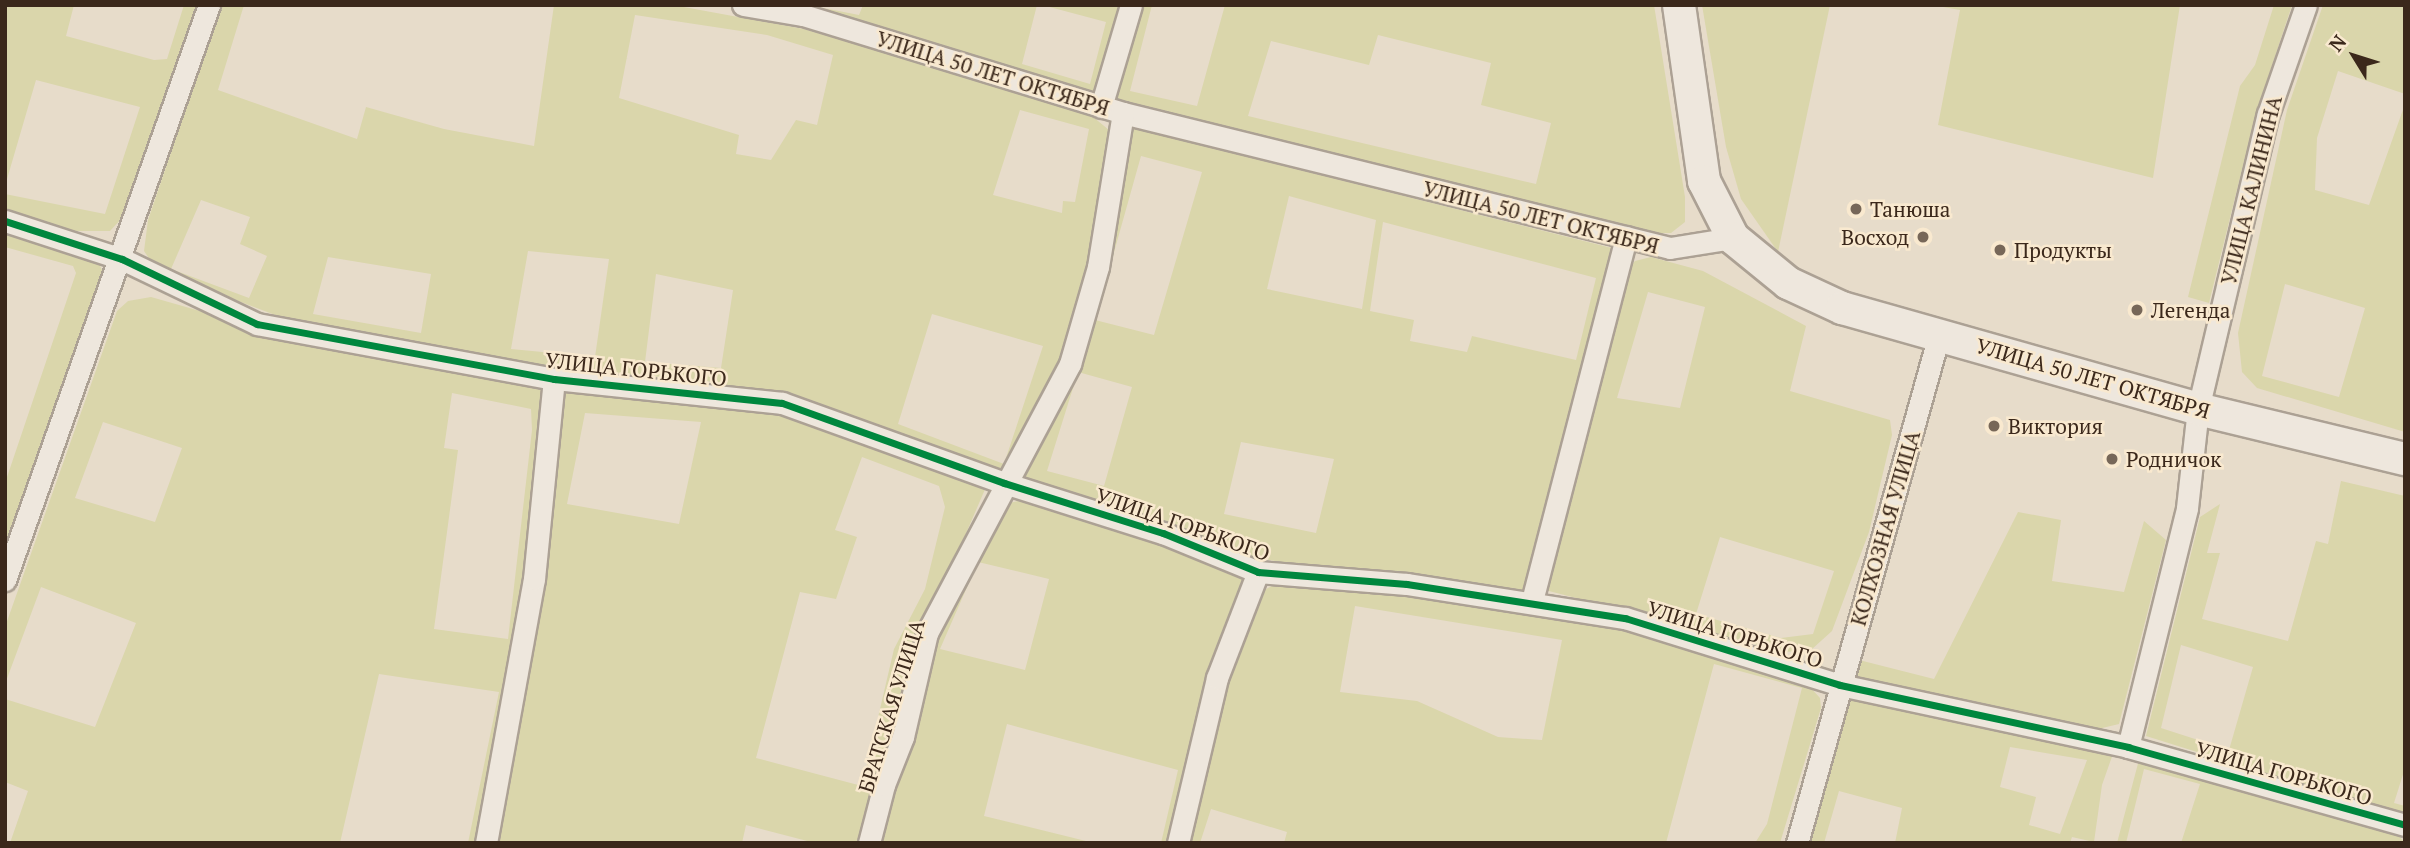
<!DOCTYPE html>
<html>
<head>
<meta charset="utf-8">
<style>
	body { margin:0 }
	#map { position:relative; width:2410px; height:848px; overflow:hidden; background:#e7dcca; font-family:"PT Serif",serif }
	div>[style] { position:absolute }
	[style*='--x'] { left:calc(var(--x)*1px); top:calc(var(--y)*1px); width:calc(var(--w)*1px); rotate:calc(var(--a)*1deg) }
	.green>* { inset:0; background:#dad6ab }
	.roads { filter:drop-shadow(2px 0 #aca194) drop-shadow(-2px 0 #aca194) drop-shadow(0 2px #aca194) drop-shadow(0 -2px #aca194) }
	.minor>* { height:21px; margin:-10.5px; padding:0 10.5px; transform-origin:10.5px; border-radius:10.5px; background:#eee7dd }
	.secondary>* { height:32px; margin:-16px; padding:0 16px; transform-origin:16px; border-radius:16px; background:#eee7dd }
	.cycleway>* { height:7px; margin:-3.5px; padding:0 3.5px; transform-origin:3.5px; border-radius:3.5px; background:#00873e }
	.dots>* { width:19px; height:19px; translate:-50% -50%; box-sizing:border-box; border:4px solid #f9e9cf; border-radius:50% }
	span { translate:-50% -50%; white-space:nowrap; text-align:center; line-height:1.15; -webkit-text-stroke:5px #f9e9cf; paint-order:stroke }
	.street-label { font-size:21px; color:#3b281b }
	.poi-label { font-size:21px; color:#3b281b }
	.left { translate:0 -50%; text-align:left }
	.right { translate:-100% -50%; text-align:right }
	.frame { position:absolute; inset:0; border:7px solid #3b281b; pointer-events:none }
	.north { position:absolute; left:2319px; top:21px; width:70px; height:70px; -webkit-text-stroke:5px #f9e9cf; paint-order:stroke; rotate:308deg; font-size:19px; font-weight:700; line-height:28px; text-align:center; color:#3b281b }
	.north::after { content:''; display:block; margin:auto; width:24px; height:32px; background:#3b281b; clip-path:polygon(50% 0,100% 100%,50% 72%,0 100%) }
</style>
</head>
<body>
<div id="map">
	<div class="green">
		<i style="clip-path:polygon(5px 5px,74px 5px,66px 36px,154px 60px,167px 59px,184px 5px,199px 5px,123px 217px,110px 231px,71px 231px,5px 211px,5px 194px,105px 214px,140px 107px,36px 80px,5px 186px)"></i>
		<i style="clip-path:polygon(evenodd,221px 5px,244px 5px,218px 90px,357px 139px,366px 107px,444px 129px,534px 146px,554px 5px,673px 5px,804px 29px,1087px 112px,1109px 130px,1109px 164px,1092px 270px,1063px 366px,1003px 477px,808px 401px,707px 381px,507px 364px,291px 321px,157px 270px,144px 251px,148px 220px,221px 5px,635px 15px,767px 35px,833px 55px,817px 125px,796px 120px,771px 160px,736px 154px,739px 135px,619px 98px,635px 15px,221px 5px,1020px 110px,1089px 129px,1075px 202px,1063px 201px,1062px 213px,993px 195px,1020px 110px,221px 5px,201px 200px,250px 217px,240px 244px,267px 256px,249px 298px,171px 269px,201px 200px,221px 5px,528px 251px,609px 259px,595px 357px,511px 349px,528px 251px,221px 5px,328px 257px,431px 274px,421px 333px,313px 314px,328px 257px,221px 5px,656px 274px,733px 290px,721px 368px,645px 362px,656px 274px,221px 5px,932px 314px,1043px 346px,1004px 464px,898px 424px,932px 314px)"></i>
		<i style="clip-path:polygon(808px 5px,859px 15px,863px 5px,1037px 5px,1022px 64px,1090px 84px,1106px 22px,1042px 5px,1122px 5px,1097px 99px)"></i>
		<i style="clip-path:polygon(evenodd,1135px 5px,1152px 5px,1130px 91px,1197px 106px,1225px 5px,1654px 5px,1685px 197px,1685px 222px,1671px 233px,1652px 233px,1109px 100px,1135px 5px,1378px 35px,1491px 63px,1481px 105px,1551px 123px,1536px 184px,1248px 116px,1271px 41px,1369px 65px,1378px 35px)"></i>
		<i style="clip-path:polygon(1702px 5px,1830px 5px,1778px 252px,1741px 199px,1726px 147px)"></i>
		<i style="clip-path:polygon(1932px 5px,2180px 5px,2153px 178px,1938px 125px,1960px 10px)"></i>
		<i style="clip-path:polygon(2274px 5px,2292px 5px,2255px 117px,2209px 303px,2188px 297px,2240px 86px,2255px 65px)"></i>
		<i style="clip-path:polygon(evenodd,2323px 5px,2405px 5px,2405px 94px,2338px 71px,2317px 138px,2315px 190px,2369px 205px,2405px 104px,2405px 432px,2257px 388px,2242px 372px,2238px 333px,2287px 110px,2323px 5px,2285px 284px,2365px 308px,2339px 397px,2262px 376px,2285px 284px)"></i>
		<i style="clip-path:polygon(evenodd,1128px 127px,1616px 249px,1530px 591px,1311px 569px,1252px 556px,1020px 481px,1076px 364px,1128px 127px,1141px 156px,1202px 172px,1154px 335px,1095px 320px,1141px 156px,1128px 127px,1289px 196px,1376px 220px,1362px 309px,1267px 289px,1289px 196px,1128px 127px,1383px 222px,1596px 278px,1576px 360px,1472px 336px,1467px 352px,1410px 341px,1414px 320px,1370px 311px,1383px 222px,1128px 127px,1078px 372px,1132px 387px,1104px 486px,1047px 471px,1078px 372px,1128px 127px,1241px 442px,1334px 459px,1316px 533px,1224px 514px,1241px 442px)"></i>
		<i style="clip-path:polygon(5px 229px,97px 259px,105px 277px,5px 554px,5px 483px,76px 273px,73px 266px,5px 247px)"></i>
		<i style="clip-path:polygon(evenodd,1651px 257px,1703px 271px,1806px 326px,1790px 391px,1890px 420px,1892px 435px,1869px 532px,1832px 631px,1811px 650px,1785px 652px,1545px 590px,1622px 276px,1635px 261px,1651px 257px,1648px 292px,1705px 307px,1680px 408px,1617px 398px,1648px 292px,1651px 257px,1720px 537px,1834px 571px,1813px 634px,1781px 638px,1696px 614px,1720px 537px)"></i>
		<i style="clip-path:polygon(evenodd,151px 297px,273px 332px,544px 384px,527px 578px,480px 843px,468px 843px,499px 692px,379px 674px,340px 843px,10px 843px,28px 791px,5px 782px,5px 699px,95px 727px,136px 623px,41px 587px,5px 684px,5px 627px,117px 311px,128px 301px,151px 297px,452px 393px,531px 409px,532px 430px,508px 639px,434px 629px,458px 450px,444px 448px,452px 393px,151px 297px,103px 422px,182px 448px,155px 522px,75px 498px,103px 422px)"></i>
		<i style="clip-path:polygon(evenodd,559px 386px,774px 407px,986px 487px,908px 668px,900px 732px,864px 843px,815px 843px,746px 825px,742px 843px,491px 843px,559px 386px,585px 413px,701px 422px,679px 524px,567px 504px,585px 413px,559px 386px,862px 457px,939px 486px,945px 507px,925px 589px,894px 649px,862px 786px,756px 758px,800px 592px,836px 599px,857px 537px,835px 530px,862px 457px)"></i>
		<i style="clip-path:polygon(evenodd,2341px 481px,2405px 496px,2405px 768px,2394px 803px,2405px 806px,2405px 817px,2146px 736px,2200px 517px,2220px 504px,2207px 553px,2220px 553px,2202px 619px,2288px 641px,2316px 541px,2328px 544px,2341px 481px,2181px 645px,2253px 667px,2229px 750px,2161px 728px,2181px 645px)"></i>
		<i style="clip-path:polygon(evenodd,1018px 501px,1145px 533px,1236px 570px,1242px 577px,1242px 594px,1172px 843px,1161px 843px,1178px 770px,1007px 724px,984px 816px,1094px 843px,873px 843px,931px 639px,1005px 504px,1018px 501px,978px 562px,1049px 579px,1025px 670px,940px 649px,978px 562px)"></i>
		<i style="clip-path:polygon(2018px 512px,2061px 520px,2052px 581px,2124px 592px,2144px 521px,2166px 540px,2119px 724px,2098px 729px,2053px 723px,1854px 684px,1859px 660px,1934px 679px)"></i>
		<i style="clip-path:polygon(evenodd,1278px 583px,1373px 589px,1593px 621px,1793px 676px,1810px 687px,1820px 698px,1821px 708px,1780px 843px,1755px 843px,1767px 824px,1802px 688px,1714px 664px,1666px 843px,1284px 843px,1287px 832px,1211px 809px,1200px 843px,1184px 843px,1225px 675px,1258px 593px,1278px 583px,1355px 606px,1562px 640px,1542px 740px,1498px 737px,1417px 701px,1340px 692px,1355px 606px)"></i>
		<i style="clip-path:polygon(evenodd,1849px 697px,2115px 748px,2102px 785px,2094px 842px,2072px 837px,2070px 843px,1895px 843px,1902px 808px,1839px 791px,1824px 843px,1810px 843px,1849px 697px,2010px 747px,2087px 760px,2060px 834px,2029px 825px,2036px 797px,2000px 787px,2010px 747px)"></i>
		<i style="clip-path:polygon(2140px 756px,2395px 831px,2405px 843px,2181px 843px,2200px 784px,2144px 769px,2126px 843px,2117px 843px)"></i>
	</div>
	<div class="roads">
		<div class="minor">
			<i style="--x:743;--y:5;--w:61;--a:9.5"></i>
			<i style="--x:803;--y:15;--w:335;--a:17"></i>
			<i style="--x:1123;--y:113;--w:563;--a:13.86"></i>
			<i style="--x:1670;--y:248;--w:64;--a:-9"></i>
			<i style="--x:1101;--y:107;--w:106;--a:-73.6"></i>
			<i style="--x:5;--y:221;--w:123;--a:18"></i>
			<i style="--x:122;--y:259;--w:150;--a:25.7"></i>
			<i style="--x:257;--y:324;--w:302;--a:10.5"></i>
			<i style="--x:554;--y:379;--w:229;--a:6"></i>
			<i style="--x:782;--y:403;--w:236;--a:19.8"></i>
			<i style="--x:1004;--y:483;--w:167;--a:17.5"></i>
			<i style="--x:1163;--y:533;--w:103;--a:22.3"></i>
			<i style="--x:1258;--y:572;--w:149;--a:4.6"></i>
			<i style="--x:1407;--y:584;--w:221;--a:8.9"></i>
			<i style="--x:1625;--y:618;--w:225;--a:17.3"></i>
			<i style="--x:1840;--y:685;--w:295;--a:12.1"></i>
			<i style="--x:2128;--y:747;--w:288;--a:15.7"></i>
			<i style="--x:5;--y:580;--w:610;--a:-70.47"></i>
			<i style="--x:1532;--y:601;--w:376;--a:-75.5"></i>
			<i style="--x:2128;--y:747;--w:246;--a:-76.1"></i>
			<i style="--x:2187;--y:508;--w:100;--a:-83.7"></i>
			<i style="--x:2198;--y:409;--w:303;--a:-76.7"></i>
			<i style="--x:2268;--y:114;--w:115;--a:-70.8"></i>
			<i style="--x:486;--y:843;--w:268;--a:-79.7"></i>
			<i style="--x:534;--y:579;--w:201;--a:-84.3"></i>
			<i style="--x:869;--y:843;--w:60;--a:-75.5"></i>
			<i style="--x:884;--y:785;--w:52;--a:-68.4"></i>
			<i style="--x:903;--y:737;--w:107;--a:-77"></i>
			<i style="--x:927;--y:633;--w:305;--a:-62"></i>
			<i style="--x:1070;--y:364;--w:101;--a:-73.9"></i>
			<i style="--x:1098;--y:267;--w:156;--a:-80.8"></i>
			<i style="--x:1178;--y:843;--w:170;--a:-76.7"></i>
			<i style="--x:1217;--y:678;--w:114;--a:-68.9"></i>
			<i style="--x:1797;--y:843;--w:527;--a:-74.38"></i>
		</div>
		<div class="secondary">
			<i style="--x:1679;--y:5;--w:178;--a:81.9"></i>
			<i style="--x:1704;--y:181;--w:64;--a:63"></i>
			<i style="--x:1733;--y:238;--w:71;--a:39.3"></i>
			<i style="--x:1788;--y:283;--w:60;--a:24.8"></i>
			<i style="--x:1842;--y:308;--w:370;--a:15.8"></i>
			<i style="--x:2198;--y:409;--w:213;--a:13.6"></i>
		</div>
	</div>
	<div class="cycleway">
		<i style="--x:5;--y:221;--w:123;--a:18"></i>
		<i style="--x:122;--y:259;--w:150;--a:25.7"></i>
		<i style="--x:257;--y:324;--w:302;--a:10.5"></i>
		<i style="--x:554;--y:379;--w:229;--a:6"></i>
		<i style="--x:782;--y:403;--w:236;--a:19.8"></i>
		<i style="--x:1004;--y:483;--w:167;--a:17.5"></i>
		<i style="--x:1163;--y:533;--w:103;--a:22.3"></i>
		<i style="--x:1258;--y:572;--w:149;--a:4.6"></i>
		<i style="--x:1407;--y:584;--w:221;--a:8.9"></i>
		<i style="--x:1625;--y:618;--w:225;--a:17.3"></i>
		<i style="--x:1840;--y:685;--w:295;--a:12.1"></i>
		<i style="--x:2128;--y:747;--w:288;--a:15.7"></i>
	</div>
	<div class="dots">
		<i style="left:1856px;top:209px;background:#776758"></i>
		<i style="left:1923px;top:237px;background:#776758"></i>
		<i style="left:2000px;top:250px;background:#776758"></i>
		<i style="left:2137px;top:310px;background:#776758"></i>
		<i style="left:1994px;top:426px;background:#776758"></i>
		<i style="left:2112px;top:459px;background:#776758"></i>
	</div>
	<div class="street-label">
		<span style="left:993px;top:73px;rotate:17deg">УЛИЦА 50 ЛЕТ ОКТЯБРЯ</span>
		<span style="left:2251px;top:190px;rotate:-76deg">УЛИЦА КАЛИНИНА</span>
		<span style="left:1541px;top:217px;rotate:14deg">УЛИЦА 50 ЛЕТ ОКТЯБРЯ</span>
		<span style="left:636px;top:369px;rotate:6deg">УЛИЦА ГОРЬКОГО</span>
		<span style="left:2093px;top:378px;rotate:16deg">УЛИЦА 50 ЛЕТ ОКТЯБРЯ</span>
		<span style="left:1183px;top:524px;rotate:19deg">УЛИЦА ГОРЬКОГО</span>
		<span style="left:1885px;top:528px;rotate:-74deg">КОЛХОЗНАЯ УЛИЦА</span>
		<span style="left:1735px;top:634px;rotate:17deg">УЛИЦА ГОРЬКОГО</span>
		<span style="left:891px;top:706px;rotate:-73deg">БРАТСКАЯ УЛИЦА</span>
		<span style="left:2284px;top:773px;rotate:16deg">УЛИЦА ГОРЬКОГО</span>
	</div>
	<div class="poi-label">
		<span class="left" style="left:1870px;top:209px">Танюша</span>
		<span class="right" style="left:1909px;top:237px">Восход</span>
		<span class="left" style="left:2014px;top:250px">Продукты</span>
		<span class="left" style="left:2151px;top:310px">Легенда</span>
		<span class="left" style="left:2008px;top:426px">Виктория</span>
		<span class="left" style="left:2126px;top:459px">Родничок</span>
	</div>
	<div class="frame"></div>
	<div class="north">N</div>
</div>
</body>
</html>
